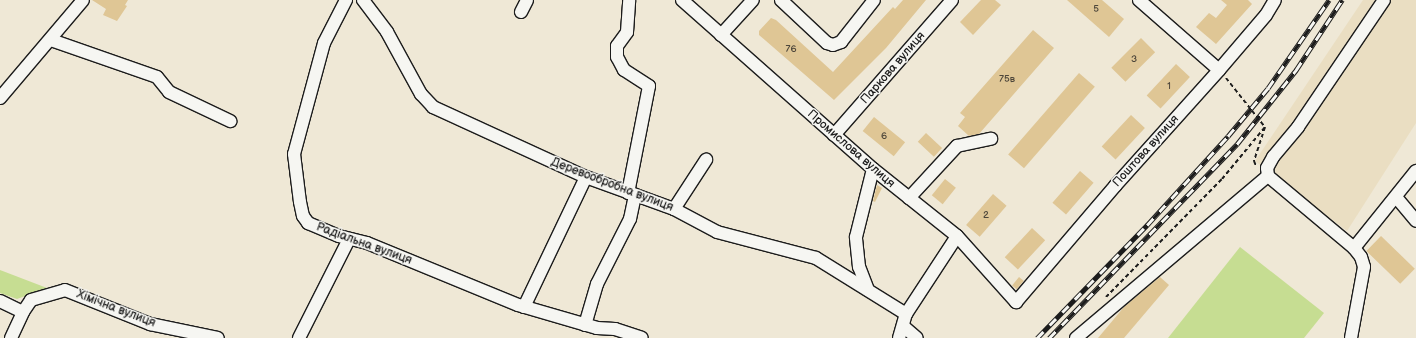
<!DOCTYPE html>
<html>
<head>
<meta charset="utf-8">
<style>
	body { margin:0 }
	#map { position:relative; width:1416px; height:338px; overflow:hidden; background:#efe8d6; font-family:"Balsamiq Sans",sans-serif }
	div>[style] { position:absolute }
	[style*='--x'] { left:calc(var(--x)*1px); top:calc(var(--y)*1px); width:calc(var(--w)*1px); rotate:calc(var(--a)*1deg) }
	.built>* { inset:0; background:#eadec2 }
	.green>* { inset:0; background:#c6dd92 }
	.building>* { inset:0; background:#dfc695; transform-origin:0 0 }
	.path>* { height:2px; margin-top:-1px; transform-origin:0; background:repeating-linear-gradient(90deg,#1c1c1c 0 4px,transparent 0 7px) }
	.roads { filter:drop-shadow(1px 0 #1c1c1c) drop-shadow(-1px 0 #1c1c1c) drop-shadow(0 1px #1c1c1c) drop-shadow(0 -1px #1c1c1c) }
	.minor>* { height:12px; margin:-6px; padding:0 6px; transform-origin:6px; border-radius:6px; background:#f6f6f2 }
	.rail>* { height:4.5px; margin-top:-2.25px; transform-origin:0; background:repeating-linear-gradient(90deg,#f6f6f2 0 9px,#1c1c1c 0 18px); box-sizing:border-box; border-block:1px solid #1c1c1c }
	span { translate:-50% -50%; white-space:nowrap; text-align:center; line-height:1.15; -webkit-text-stroke:3px #f6f6f2; paint-order:stroke }
	.number-label { font-size:10px; color:#4d463a }
	.number-label span { -webkit-text-stroke-width:0 }
	.street-label { font-size:12px; color:#1c1c1c }
</style>
</head>
<body>
<div id="map">
	<div class="built">
		<i style="clip-path:polygon(1363px 0,1416px 0,1416px 123px,1347px 231px,1255px 161px)"></i>
	</div>
	<div class="green">
		<i style="clip-path:polygon(1240px 247px,1324px 313px,1304px 338px,1168px 338px)"></i>
		<i style="clip-path:polygon(0 270px,47px 288px,17px 299px,0 293px)"></i>
	</div>
	<div class="building">
		<i style="clip-path:polygon(92px 0,128px 0,125px 5px,127px 6px,117px 21px,103px 15px,106px 9px)"></i>
		<i style="clip-path:polygon(903px 0,926px 0,886px 48px,834px 100px,759px 35px,759px 31px,771px 18px,776px 20px,833px 72px,893px 7px,895px 9px)"></i>
		<i style="clip-path:polygon(981px 0,995px 0,1001px 5px,973px 35px,960px 22px)"></i>
		<i style="clip-path:polygon(1067px 0,1102px 0,1124px 19px,1109px 37px)"></i>
		<i style="clip-path:polygon(1221px 0,1248px 0,1252px 4px,1216px 44px,1196px 27px,1209px 13px,1216px 18px,1227px 5px)"></i>
		<i style="clip-path:polygon(1033px 30px,1054px 48px,979px 134px,969px 136px,958px 126px,965px 117px,960px 113px)"></i>
		<i style="left:1141px;top:38px;width:20px;height:42px;rotate:45deg"></i>
		<i style="left:1176px;top:64px;width:19px;height:43px;rotate:43deg"></i>
		<i style="left:1079px;top:73px;width:21px;height:108px;rotate:41deg"></i>
		<i style="left:1131px;top:115px;width:19px;height:43px;rotate:43deg"></i>
		<i style="left:874px;top:117px;width:40px;height:18px;rotate:39deg"></i>
		<i style="left:926px;top:133px;width:22px;height:12px;rotate:43deg"></i>
		<i style="left:1080px;top:171px;width:18px;height:42px;rotate:41deg"></i>
		<i style="left:945px;top:179px;width:14px;height:21px;rotate:39deg"></i>
		<i style="clip-path:polygon(877px 185px,882px 188px,875px 202px,873px 201px)"></i>
		<i style="left:993px;top:194px;width:18px;height:41px;rotate:41deg"></i>
		<i style="left:1032px;top:228px;width:18px;height:40px;rotate:43deg"></i>
		<i style="left:1381px;top:236px;width:47px;height:21px;rotate:44deg"></i>
		<i style="left:1019px;top:277px;width:6px;height:11px;rotate:39deg"></i>
		<i style="clip-path:polygon(1160px 277px,1169px 285px,1124px 338px,1098px 338px,1124px 307px)"></i>
	</div>
	<div class="path">
		<i style="--x:1226;--y:78;--w:63;--a:51.5"></i>
		<i style="--x:1265;--y:127;--w:36;--a:108"></i>
		<i style="--x:1254;--y:161;--w:5;--a:68"></i>
		<i style="--x:1106;--y:297;--w:165;--a:-45.5"></i>
		<i style="--x:1222;--y:179;--w:67;--a:-50.4"></i>
	</div>
	<div class="roads">
		<div class="minor">
			<i style="--x:346;--y:0;--w:48;--a:117.1"></i>
			<i style="--x:324;--y:43;--w:115;--a:105.1"></i>
			<i style="--x:294;--y:154;--w:48;--a:82.9"></i>
			<i style="--x:300;--y:202;--w:14;--a:78"></i>
			<i style="--x:303;--y:216;--w:9;--a:54"></i>
			<i style="--x:308;--y:223;--w:34;--a:23"></i>
			<i style="--x:339;--y:236;--w:29;--a:14"></i>
			<i style="--x:367;--y:243;--w:163;--a:22.3"></i>
			<i style="--x:518;--y:305;--w:82;--a:16.2"></i>
			<i style="--x:597;--y:328;--w:18;--a:3"></i>
			<i style="--x:615;--y:329;--w:28;--a:18"></i>
			<i style="--x:363;--y:0;--w:40;--a:53"></i>
			<i style="--x:387;--y:32;--w:71;--a:61.3"></i>
			<i style="--x:421;--y:94;--w:18;--a:47"></i>
			<i style="--x:433;--y:107;--w:168;--a:24.6"></i>
			<i style="--x:586;--y:177;--w:94;--a:20"></i>
			<i style="--x:674;--y:209;--w:49;--a:28.1"></i>
			<i style="--x:717;--y:232;--w:102;--a:14.7"></i>
			<i style="--x:816;--y:258;--w:106;--a:31.9"></i>
			<i style="--x:682;--y:0;--w:255;--a:41.5"></i>
			<i style="--x:873;--y:169;--w:107;--a:38.6"></i>
			<i style="--x:957;--y:236;--w:89;--a:48.2"></i>
			<i style="--x:1016;--y:302;--w:153;--a:-49.5"></i>
			<i style="--x:1115;--y:186;--w:156;--a:-48.1"></i>
			<i style="--x:1219;--y:70;--w:72;--a:-49.5"></i>
			<i style="--x:1266;--y:15;--w:17;--a:-59"></i>
			<i style="--x:781;--y:0;--w:63;--a:43.1"></i>
			<i style="--x:827;--y:43;--w:6;--a:18"></i>
			<i style="--x:833;--y:45;--w:9;--a:-21"></i>
			<i style="--x:841;--y:42;--w:53;--a:-51.8"></i>
			<i style="--x:1139;--y:0;--w:106;--a:41.2"></i>
			<i style="--x:521;--y:12;--w:13;--a:-63"></i>
			<i style="--x:721;--y:35;--w:47;--a:-47.6"></i>
			<i style="--x:51;--y:40;--w:112;--a:19.2"></i>
			<i style="--x:157;--y:77;--w:19;--a:51"></i>
			<i style="--x:169;--y:92;--w:68;--a:25.4"></i>
			<i style="--x:0;--y:98;--w:128;--a:-49.7"></i>
			<i style="--x:834;--y:135;--w:179;--a:-48.8"></i>
			<i style="--x:1268;--y:176;--w:8;--a:-97"></i>
			<i style="--x:1267;--y:168;--w:13;--a:-61"></i>
			<i style="--x:1273;--y:157;--w:39;--a:-50"></i>
			<i style="--x:1298;--y:127;--w:153;--a:-55.9"></i>
			<i style="--x:1268;--y:176;--w:112;--a:39.9"></i>
			<i style="--x:1354;--y:248;--w:11;--a:52"></i>
			<i style="--x:1361;--y:257;--w:10;--a:73"></i>
			<i style="--x:1364;--y:267;--w:72;--a:100.4"></i>
			<i style="--x:628;--y:193;--w:109;--a:-78.9"></i>
			<i style="--x:649;--y:86;--w:30;--a:-147"></i>
			<i style="--x:624;--y:70;--w:15;--a:-118"></i>
			<i style="--x:617;--y:57;--w:11;--a:-90"></i>
			<i style="--x:617;--y:46;--w:17;--a:-54"></i>
			<i style="--x:627;--y:32;--w:32;--a:-86"></i>
			<i style="--x:1396;--y:197;--w:31;--a:50"></i>
			<i style="--x:909;--y:198;--w:71;--a:-47.3"></i>
			<i style="--x:957;--y:146;--w:35;--a:-12"></i>
			<i style="--x:674;--y:209;--w:59;--a:-56.9"></i>
			<i style="--x:1354;--y:248;--w:99;--a:-51.2"></i>
			<i style="--x:868;--y:290;--w:25;--a:-111"></i>
			<i style="--x:859;--y:267;--w:30;--a:-96"></i>
			<i style="--x:856;--y:237;--w:70;--a:-76"></i>
			<i style="--x:0;--y:301;--w:25;--a:26"></i>
			<i style="--x:23;--y:312;--w:14;--a:-56"></i>
			<i style="--x:31;--y:300;--w:35;--a:-16"></i>
			<i style="--x:65;--y:290;--w:92;--a:21.8"></i>
			<i style="--x:150;--y:324;--w:69;--a:11.6"></i>
			<i style="--x:524;--y:307;--w:144;--a:-64.5"></i>
			<i style="--x:585;--y:325;--w:43;--a:-73.7"></i>
			<i style="--x:597;--y:284;--w:73;--a:-63.1"></i>
			<i style="--x:630;--y:219;--w:25;--a:-78"></i>
			<i style="--x:903;--y:326;--w:18;--a:41"></i>
			<i style="--x:11;--y:338;--w:29;--a:-65"></i>
			<i style="--x:299;--y:338;--w:111;--a:-63.2"></i>
			<i style="--x:899;--y:338;--w:25;--a:-74"></i>
			<i style="--x:906;--y:314;--w:93;--a:-56.8"></i>
			<i style="--x:1076;--y:338;--w:251;--a:-40.2"></i>
		</div>
	</div>
	<div class="rail">
		<i style="--x:1037;--y:338;--w:158;--a:-45.8"></i>
		<i style="--x:1147;--y:225;--w:120;--a:-47.7"></i>
		<i style="--x:1228;--y:136;--w:62;--a:-50.2"></i>
		<i style="--x:1268;--y:88;--w:107;--a:-55.3"></i>
		<i style="--x:1049;--y:338;--w:270;--a:-45.9"></i>
		<i style="--x:1237;--y:144;--w:95;--a:-51.4"></i>
		<i style="--x:1296;--y:70;--w:84;--a:-56.7"></i>
	</div>
	<div class="number-label">
		<span style="left:1096px;top:10px">5</span>
		<span style="left:791px;top:50px">76</span>
		<span style="left:1134px;top:60px">3</span>
		<span style="left:1007px;top:80px">75в</span>
		<span style="left:1169px;top:87px">1</span>
		<span style="left:884px;top:137px">6</span>
		<span style="left:986px;top:216px">2</span>
	</div>
	<div class="street-label">
		<span style="left:893px;top:68px;rotate:-49deg">Паркова вулиця</span>
		<span style="left:851px;top:149px;rotate:41deg">Промислова вулиця</span>
		<span style="left:1146px;top:151px;rotate:-48deg">Поштова вулиця</span>
		<span style="left:612px;top:185px;rotate:21deg">Деревообробна вулиця</span>
		<span style="left:364px;top:244px;rotate:20deg">Радіальна вулиця</span>
		<span style="left:116px;top:309px;rotate:21deg">Хімічна вулиця</span>
	</div>
</div>
</body>
</html>
